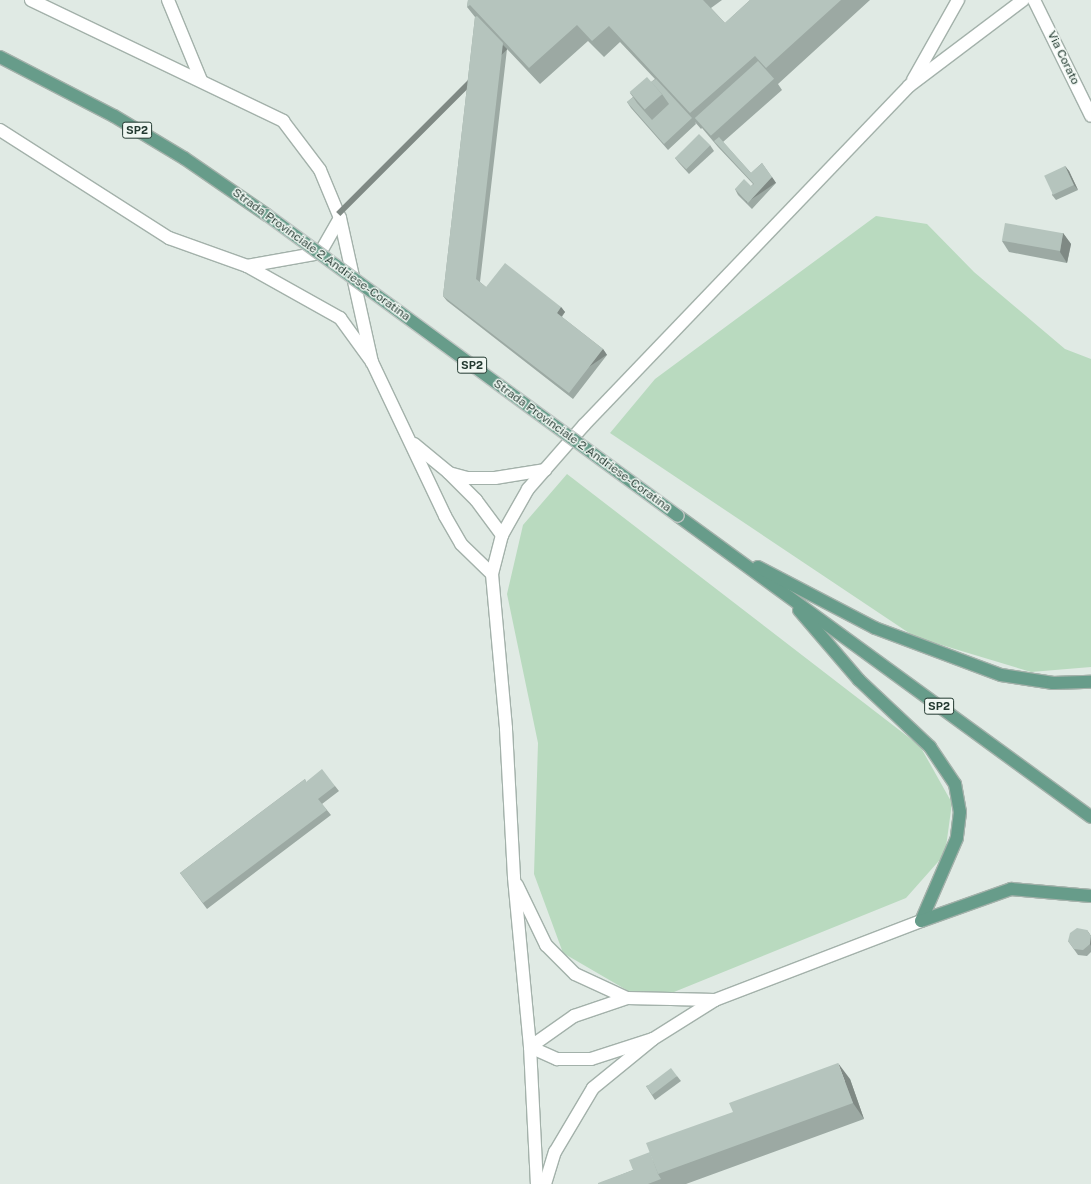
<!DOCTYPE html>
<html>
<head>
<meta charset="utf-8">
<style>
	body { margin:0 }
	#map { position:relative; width:1091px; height:1184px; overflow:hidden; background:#e0eae4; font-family:"Public Sans",sans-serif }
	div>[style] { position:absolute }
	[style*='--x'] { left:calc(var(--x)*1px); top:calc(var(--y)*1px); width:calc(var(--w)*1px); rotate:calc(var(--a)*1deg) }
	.green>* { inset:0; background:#b9dabf }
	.roads { filter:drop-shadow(1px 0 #a3b1aa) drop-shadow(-1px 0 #a3b1aa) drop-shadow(0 1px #a3b1aa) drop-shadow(0 -1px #a3b1aa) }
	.minor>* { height:12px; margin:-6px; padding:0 6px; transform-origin:6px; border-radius:6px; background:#fff }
	.secondary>* { height:12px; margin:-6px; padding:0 6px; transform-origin:6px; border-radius:6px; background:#fff }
	.primary>* { height:12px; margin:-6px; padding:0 6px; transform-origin:6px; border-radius:6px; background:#679c8a }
	.bridges { filter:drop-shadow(1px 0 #bdc4c1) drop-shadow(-1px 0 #bdc4c1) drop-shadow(0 1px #bdc4c1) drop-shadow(0 -1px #bdc4c1) }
	.primary-bridge>* { height:12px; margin:-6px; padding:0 6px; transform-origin:6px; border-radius:6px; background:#679c8a }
	.wall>* { inset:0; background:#9ca9a3 }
	.shaded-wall>* { inset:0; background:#7f8984; transform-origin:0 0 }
	.building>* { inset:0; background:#b5c4bd; transform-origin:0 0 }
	span { translate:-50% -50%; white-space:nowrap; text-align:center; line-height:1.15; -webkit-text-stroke:3px #f0f7f2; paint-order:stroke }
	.shield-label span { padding:1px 3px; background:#f0f7f2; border:1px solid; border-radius:3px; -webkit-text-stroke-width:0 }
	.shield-label { font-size:11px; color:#223930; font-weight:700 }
	.street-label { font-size:12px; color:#223930 }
</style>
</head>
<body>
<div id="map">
	<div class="green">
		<i style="clip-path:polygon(876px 216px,927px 224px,974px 272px,1065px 349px,1091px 359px,1091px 667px,1031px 672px,915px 637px,610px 433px,655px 379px)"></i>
		<i style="clip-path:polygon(567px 474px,920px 746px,952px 803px,945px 854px,906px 898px,674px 992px,630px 992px,563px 953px,534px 874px,538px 743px,507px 594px,523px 525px)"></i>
	</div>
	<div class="roads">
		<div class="minor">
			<i style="--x:31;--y:0;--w:280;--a:25.6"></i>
			<i style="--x:283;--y:121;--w:61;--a:52.9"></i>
			<i style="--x:320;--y:170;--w:52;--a:67.4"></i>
			<i style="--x:340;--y:218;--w:148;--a:77.5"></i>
			<i style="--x:168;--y:0;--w:87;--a:67.6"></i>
			<i style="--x:0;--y:130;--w:201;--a:32.6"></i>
			<i style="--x:169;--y:238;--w:83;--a:19.7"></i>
			<i style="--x:247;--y:266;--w:74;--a:-10.1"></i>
			<i style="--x:320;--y:253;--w:40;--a:-60.3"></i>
			<i style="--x:247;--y:266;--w:107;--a:29.2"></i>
			<i style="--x:340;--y:318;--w:54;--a:54"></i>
			<i style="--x:372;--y:362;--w:170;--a:64.6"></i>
			<i style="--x:445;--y:516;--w:32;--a:60"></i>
			<i style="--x:461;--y:544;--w:43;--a:44.1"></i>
			<i style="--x:414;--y:444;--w:44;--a:39.5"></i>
			<i style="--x:448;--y:472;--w:40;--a:45"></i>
			<i style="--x:476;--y:500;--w:44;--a:53.4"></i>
			<i style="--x:449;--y:473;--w:20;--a:15"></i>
			<i style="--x:468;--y:478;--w:27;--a:0"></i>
			<i style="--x:495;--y:478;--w:51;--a:-9.1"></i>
			<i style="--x:530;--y:1047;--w:137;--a:87.1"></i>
			<i style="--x:545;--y:1184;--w:34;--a:-73"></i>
			<i style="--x:555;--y:1152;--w:74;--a:-59.3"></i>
			<i style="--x:593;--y:1088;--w:77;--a:-39.2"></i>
		</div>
		<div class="secondary">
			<i style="--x:1034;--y:0;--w:129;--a:63.8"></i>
			<i style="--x:913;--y:80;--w:92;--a:-60.6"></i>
			<i style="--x:517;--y:885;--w:67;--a:64.2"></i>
			<i style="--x:546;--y:945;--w:41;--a:45"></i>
			<i style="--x:575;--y:974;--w:57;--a:24.8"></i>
			<i style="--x:530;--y:1047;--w:171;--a:-95.4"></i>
			<i style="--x:514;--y:877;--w:149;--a:-93.1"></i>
			<i style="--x:506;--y:728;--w:155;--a:-95.2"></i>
			<i style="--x:492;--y:574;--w:40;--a:-75.6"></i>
			<i style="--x:502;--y:535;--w:53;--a:-60.5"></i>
			<i style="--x:528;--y:489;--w:85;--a:-48.8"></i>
			<i style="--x:584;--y:425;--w:470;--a:-46.2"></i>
			<i style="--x:909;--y:86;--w:143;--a:-37"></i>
			<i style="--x:530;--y:1047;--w:30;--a:24"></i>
			<i style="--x:557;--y:1059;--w:34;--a:0"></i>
			<i style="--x:591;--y:1059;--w:65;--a:-17.9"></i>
			<i style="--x:653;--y:1039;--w:73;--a:-32.2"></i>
			<i style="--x:715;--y:1000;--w:221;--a:-21"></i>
			<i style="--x:530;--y:1047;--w:54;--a:-35.2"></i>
			<i style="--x:574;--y:1016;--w:56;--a:-18.8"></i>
			<i style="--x:627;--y:998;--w:88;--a:1.3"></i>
		</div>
		<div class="primary">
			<i style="--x:0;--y:57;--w:128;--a:27.4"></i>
			<i style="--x:114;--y:116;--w:82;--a:31"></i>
			<i style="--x:184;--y:158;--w:101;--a:34.5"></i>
			<i style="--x:678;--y:516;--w:511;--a:36.09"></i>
			<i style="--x:758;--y:567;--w:132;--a:27.5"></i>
			<i style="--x:875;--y:628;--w:134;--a:20.5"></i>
			<i style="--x:1001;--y:675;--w:53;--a:8.7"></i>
			<i style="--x:1053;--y:683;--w:38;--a:-2"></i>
			<i style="--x:799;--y:610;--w:92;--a:49.4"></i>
			<i style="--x:859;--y:680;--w:98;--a:43.3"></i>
			<i style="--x:930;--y:747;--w:45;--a:56"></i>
			<i style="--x:955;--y:784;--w:28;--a:80"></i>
			<i style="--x:960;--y:812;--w:26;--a:97"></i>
			<i style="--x:957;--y:838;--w:90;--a:113.4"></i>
			<i style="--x:921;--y:921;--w:96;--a:-19.6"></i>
			<i style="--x:1011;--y:889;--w:80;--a:5"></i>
		</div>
	</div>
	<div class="bridges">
		<div class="primary-bridge">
			<i style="--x:267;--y:215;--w:509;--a:36.22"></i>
		</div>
	</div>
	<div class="wall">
		<i style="clip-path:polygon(468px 0,722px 0,711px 8px,725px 23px,750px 0,870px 0,778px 84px,782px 90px,723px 142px,751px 173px,762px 163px,776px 183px,752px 209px,738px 195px,735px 189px,751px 186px,753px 184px,718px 147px,702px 128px,701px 129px,695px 122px,696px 124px,668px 150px,631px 108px,627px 102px,633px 97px,630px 93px,651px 82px,655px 79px,620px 42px,604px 57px,588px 41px,540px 84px,507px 49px,480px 282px,486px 287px,561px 307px,565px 312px,562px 317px,603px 349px,607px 355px,573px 399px,447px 301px,443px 296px,475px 17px,467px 7px)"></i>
		<i style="clip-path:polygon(710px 145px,714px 151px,689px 174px,679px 163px,675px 158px)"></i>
		<i style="clip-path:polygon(1065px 166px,1069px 171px,1078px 190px,1056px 200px,1052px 195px)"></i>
		<i style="clip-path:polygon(1063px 233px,1071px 244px,1067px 263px,1009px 252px,1002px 241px)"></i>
		<i style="clip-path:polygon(305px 779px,306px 782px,335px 786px,339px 791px,322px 804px,331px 815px,207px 909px,180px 873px)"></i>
		<i style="clip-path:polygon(1091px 936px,1091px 952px,1087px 956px,1078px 955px,1068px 941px)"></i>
		<i style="clip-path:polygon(677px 1076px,681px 1081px,655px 1100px,646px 1086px)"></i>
		<i style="clip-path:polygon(850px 1079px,864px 1119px,686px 1184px,598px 1184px,633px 1170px)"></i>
	</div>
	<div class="shaded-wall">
		<i style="left:503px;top:45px;width:6px;height:236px;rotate:45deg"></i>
		<i style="clip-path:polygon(1065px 166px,1069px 171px,1078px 190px,1074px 185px)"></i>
		<i style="left:772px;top:177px;width:7px;height:35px;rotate:56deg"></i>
		<i style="clip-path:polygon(1063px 233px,1071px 244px,1067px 263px,1060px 252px)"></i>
		<i style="clip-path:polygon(561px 307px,565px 312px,560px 318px,557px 313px)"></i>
		<i style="left:603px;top:349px;width:7px;height:56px;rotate:56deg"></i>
		<i style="clip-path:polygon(1087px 930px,1091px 936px,1091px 946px,1090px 944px)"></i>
		<i style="clip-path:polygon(838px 1063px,850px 1079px,864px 1119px,853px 1103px)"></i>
	</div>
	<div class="building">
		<i style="clip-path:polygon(468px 0,703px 0,725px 23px,750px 0,841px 0,766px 68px,755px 56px,690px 113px,609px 26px,592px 41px,577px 25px,529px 68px,470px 5px,467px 7px)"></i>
		<i style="clip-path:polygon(477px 16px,503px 43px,476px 279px,486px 287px,505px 263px,561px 307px,557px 313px,603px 349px,569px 393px,443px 296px,475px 17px)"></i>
		<i style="left:758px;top:61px;width:24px;height:85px;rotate:48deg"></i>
		<i style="left:647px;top:77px;width:23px;height:23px;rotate:49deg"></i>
		<i style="clip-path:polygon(656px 79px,692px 118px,664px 144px,627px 102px,633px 97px,637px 103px,652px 120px,669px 104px,662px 94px,651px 82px)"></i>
		<i style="left:699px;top:134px;width:16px;height:34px;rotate:45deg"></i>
		<i style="clip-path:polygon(719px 137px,751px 173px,762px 163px,772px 177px,748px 203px,735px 189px,744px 179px,751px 186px,754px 184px,714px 141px)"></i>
		<i style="left:1065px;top:166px;width:21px;height:23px;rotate:65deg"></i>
		<i style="left:1005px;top:223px;width:59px;height:18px;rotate:10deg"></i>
		<i style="clip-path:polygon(322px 769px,335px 786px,318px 799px,327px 810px,203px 903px,180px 873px,305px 779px,306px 782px)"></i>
		<i style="clip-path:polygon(1077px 928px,1087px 930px,1091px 936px,1090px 944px,1083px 950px,1074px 949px,1068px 941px,1070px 933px)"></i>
		<i style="clip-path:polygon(838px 1063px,853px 1103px,658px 1174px,646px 1143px,733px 1112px,729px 1103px)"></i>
		<i style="left:671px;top:1068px;width:10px;height:31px;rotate:53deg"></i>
		<i style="clip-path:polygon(650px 1152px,658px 1174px,661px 1179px,648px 1184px,598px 1184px,598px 1183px,633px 1170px,629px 1160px)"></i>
	</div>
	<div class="shield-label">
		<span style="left:137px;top:130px">SP2</span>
		<span style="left:472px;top:365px">SP2</span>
		<span style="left:939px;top:706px">SP2</span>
	</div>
	<div class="street-label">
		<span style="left:1063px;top:58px;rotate:64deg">Via Corato</span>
		<span style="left:321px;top:255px;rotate:36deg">Strada Provinciale 2 Andriese-Coratina</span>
		<span style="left:582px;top:446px;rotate:36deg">Strada Provinciale 2 Andriese-Coratina</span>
	</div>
</div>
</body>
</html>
